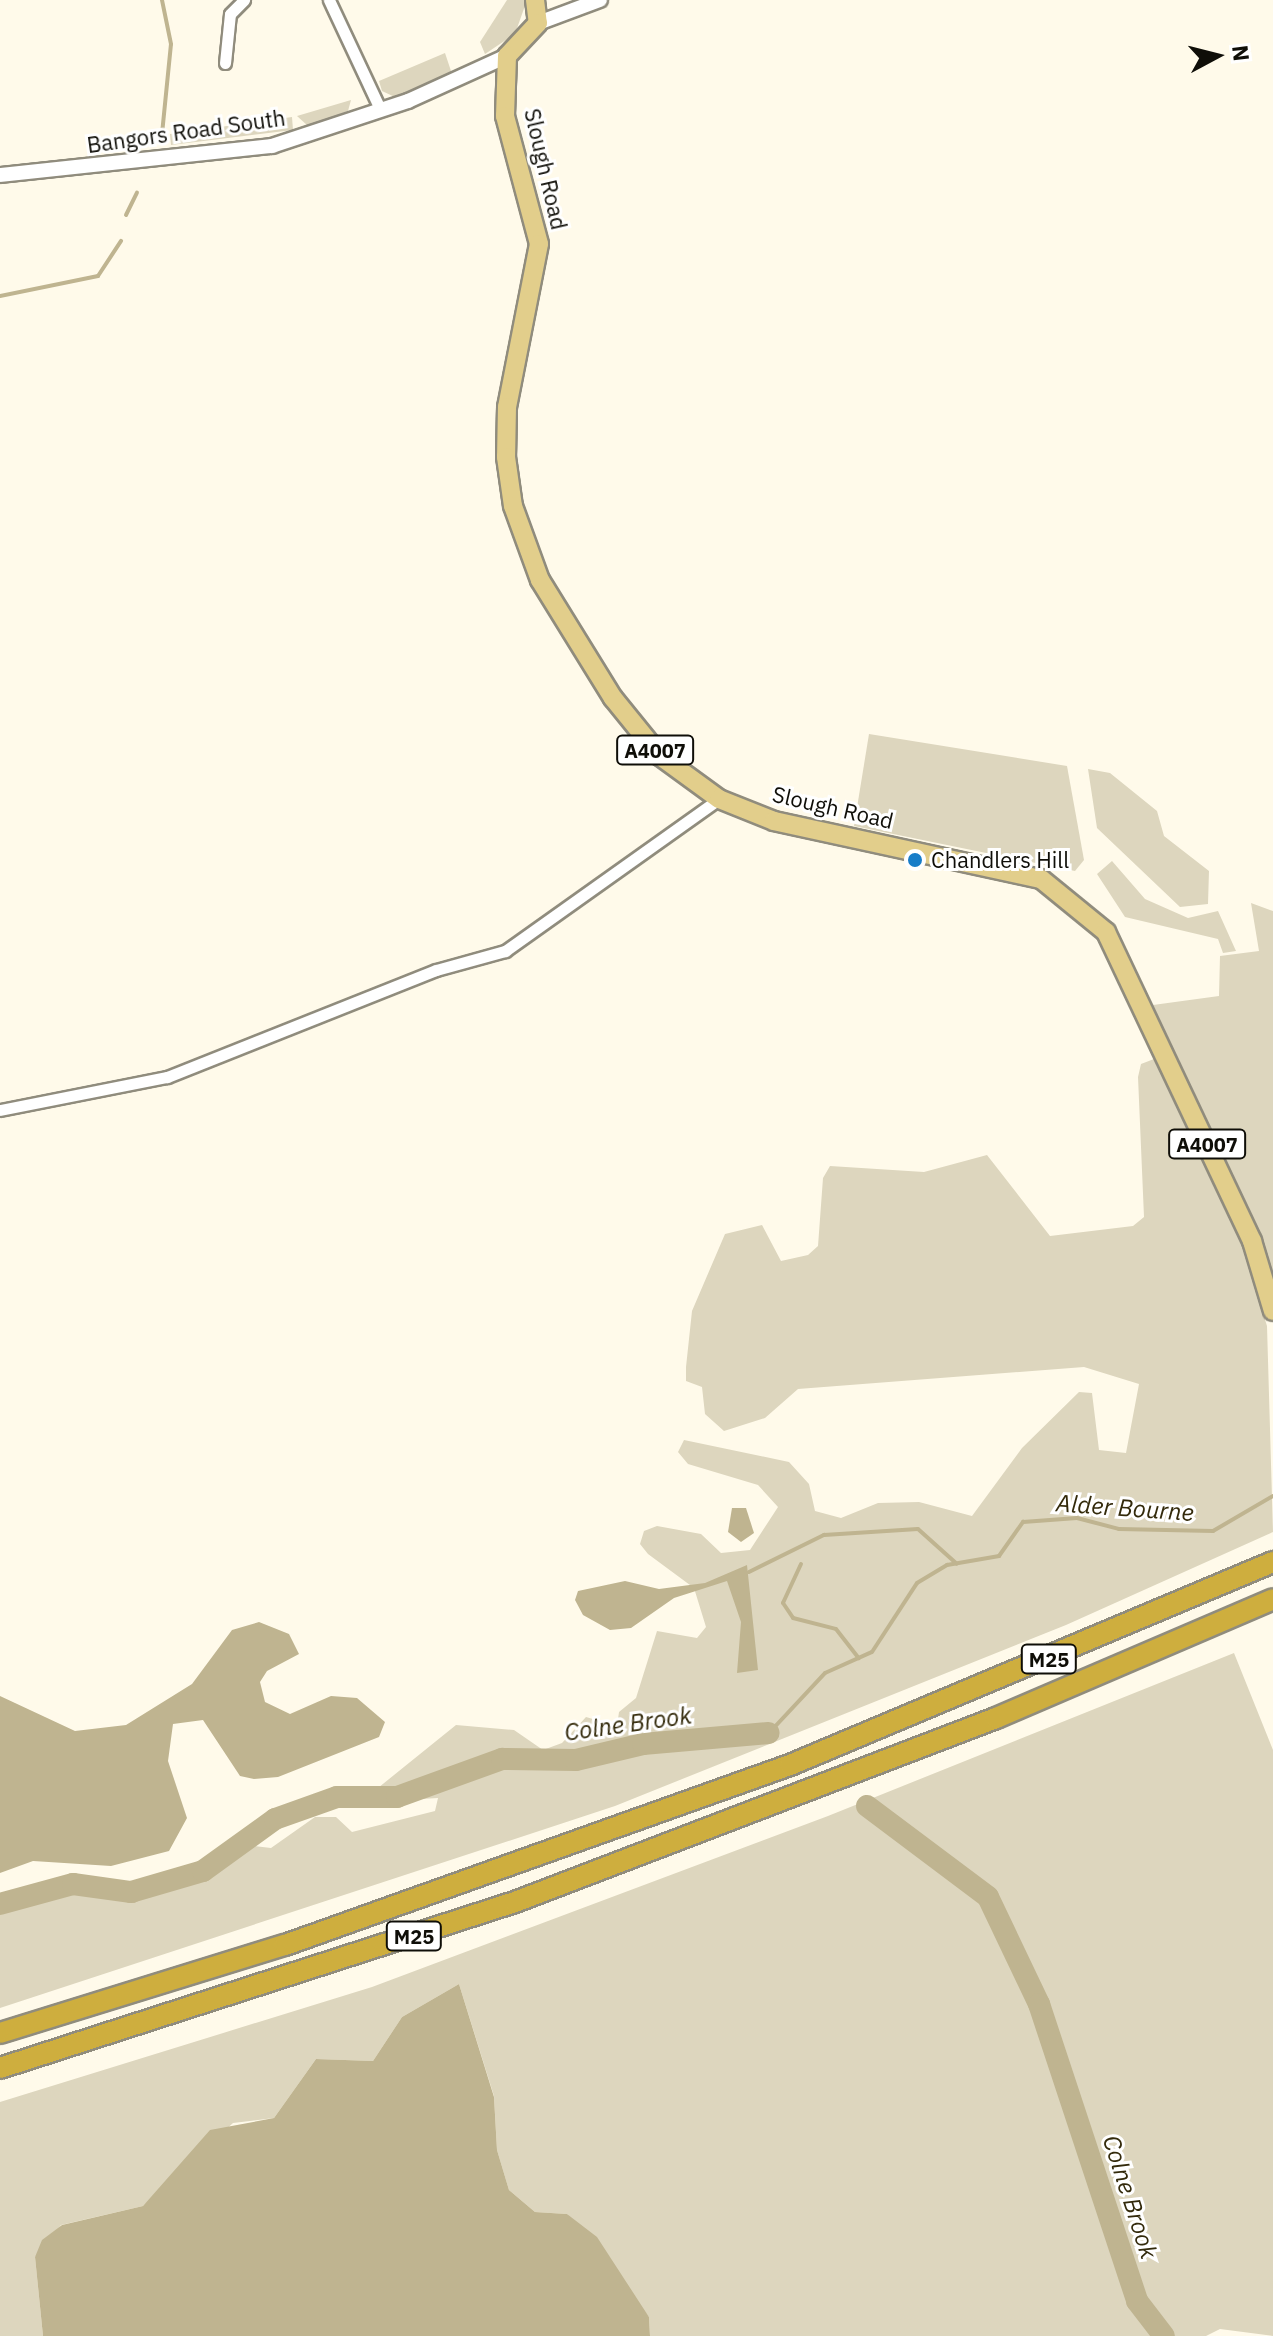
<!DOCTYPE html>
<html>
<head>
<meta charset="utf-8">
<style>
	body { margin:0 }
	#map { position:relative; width:1273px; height:2336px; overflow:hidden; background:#fffaea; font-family:"IBM Plex Sans",sans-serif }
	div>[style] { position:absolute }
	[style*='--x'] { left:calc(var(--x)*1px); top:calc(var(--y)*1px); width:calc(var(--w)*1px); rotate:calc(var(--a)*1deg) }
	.green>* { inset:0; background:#ddd6be }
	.water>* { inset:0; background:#bfb490 }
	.stream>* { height:4px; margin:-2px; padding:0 2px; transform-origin:2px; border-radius:2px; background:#bfb490 }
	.river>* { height:22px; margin:-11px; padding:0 11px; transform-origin:11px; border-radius:11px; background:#bfb490 }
	.roads { filter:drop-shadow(2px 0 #908c7d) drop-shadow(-2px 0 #908c7d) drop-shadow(0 2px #908c7d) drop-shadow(0 -2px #908c7d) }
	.minor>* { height:11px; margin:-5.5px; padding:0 5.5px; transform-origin:5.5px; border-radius:5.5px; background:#fff }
	.tertiary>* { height:14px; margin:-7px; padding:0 7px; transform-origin:7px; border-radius:7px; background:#fff }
	.primary>* { height:18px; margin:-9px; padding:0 9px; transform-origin:9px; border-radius:9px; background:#e2ce8b }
	.motorway>* { height:20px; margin:-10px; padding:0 10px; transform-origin:10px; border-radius:10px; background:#ceae3e }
	.dots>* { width:22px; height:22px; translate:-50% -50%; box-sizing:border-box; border:4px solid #fff; border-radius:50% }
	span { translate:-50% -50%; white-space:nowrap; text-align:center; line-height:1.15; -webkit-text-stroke:6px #fff; paint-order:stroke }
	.shield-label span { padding:2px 6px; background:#fff; border:2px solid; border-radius:6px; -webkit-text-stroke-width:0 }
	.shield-label { font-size:20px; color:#0f0e08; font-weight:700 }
	.street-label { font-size:22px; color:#0f0e08 }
	.poi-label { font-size:22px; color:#0f0e08 }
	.left { translate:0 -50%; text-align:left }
	.water-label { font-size:24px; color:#332a0b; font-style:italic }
	.north { position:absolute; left:1177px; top:16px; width:80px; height:80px; -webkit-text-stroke:6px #fff; paint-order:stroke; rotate:83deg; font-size:22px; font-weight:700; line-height:32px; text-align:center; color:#0f0e08 }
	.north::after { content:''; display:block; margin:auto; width:28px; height:36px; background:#0f0e08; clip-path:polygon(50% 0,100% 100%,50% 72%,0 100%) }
</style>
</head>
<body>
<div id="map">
	<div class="green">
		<i style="clip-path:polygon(507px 0,527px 0,515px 34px,485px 54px,480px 42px)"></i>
		<i style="clip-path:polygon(445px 53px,452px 74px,397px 98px,382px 91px,379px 81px)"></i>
		<i style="clip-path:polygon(351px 100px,348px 111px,308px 126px,297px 116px)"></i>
		<i style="clip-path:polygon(292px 117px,293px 130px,171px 145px,170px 134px)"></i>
		<i style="clip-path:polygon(869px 734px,1067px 766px,1084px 860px,1075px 871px,854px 826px)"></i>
		<i style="clip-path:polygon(1088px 769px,1110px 773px,1157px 811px,1164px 836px,1209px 871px,1208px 904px,1180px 907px,1097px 828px)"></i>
		<i style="clip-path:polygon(1112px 861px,1145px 899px,1188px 918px,1218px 911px,1236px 951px,1223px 953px,1218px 939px,1125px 917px,1097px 874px)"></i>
		<i style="clip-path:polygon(1251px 903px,1273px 911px,1273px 1272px,1153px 1005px,1219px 996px,1220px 956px,1259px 951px)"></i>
		<i style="clip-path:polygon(1154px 1059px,1237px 1228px,1267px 1326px,1273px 1532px,1066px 1625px,615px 1806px,0 2008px,0 1909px,75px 1888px,124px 1899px,197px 1879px,245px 1845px,271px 1848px,315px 1817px,336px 1817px,352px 1832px,435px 1811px,438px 1798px,369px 1802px,368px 1796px,456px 1725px,514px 1730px,543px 1750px,562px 1743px,586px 1717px,617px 1726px,619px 1712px,636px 1698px,657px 1631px,697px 1638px,706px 1627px,694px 1588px,648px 1554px,640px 1544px,644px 1531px,657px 1526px,701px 1534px,721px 1553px,750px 1550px,778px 1507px,758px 1485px,688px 1464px,678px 1452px,684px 1440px,789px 1462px,809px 1484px,815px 1511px,841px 1518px,878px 1503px,919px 1502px,972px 1516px,1022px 1448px,1079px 1392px,1092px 1393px,1099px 1450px,1126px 1453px,1139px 1384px,1084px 1367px,798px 1389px,765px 1418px,724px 1431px,705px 1414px,702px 1387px,686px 1381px,686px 1367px,692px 1311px,725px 1234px,762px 1225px,781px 1261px,808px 1255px,818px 1246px,823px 1178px,830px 1166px,924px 1172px,987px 1155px,1050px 1236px,1133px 1226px,1144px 1217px,1138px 1077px,1141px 1064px)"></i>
		<i style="clip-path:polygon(1234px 1653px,1273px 1750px,1273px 2336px,1220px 2329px,1206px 2336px,650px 2336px,649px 2317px,567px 2214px,535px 2212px,509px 2190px,497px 2150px,494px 2096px,459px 1984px,402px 2017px,373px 2061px,316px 2059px,274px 2118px,233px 2123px,143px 2206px,61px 2225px,35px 2257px,43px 2336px,0 2336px,0 2102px,372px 1987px,828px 1816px)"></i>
	</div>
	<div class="water">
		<i style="clip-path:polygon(732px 1508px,746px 1508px,754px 1533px,741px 1542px,728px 1532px)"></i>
		<i style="clip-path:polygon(747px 1565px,758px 1670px,737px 1673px,741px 1622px,727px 1581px,674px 1598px,631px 1628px,610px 1630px,583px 1615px,575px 1600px,578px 1591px,625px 1581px,659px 1589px,705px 1583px)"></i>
		<i style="clip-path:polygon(259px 1622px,289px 1634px,299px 1654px,267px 1671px,260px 1682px,265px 1702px,290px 1714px,331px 1696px,357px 1698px,385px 1722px,379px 1737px,278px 1777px,254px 1779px,240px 1776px,203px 1720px,173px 1724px,168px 1761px,187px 1818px,169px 1851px,111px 1866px,33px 1861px,0 1873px,0 1696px,75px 1731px,126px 1725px,192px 1684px,232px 1630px)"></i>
		<i style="clip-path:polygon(459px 1984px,494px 2097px,497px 2150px,509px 2190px,535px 2212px,567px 2214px,597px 2237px,649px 2317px,650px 2336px,43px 2336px,35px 2257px,42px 2240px,62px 2225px,143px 2206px,210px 2130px,274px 2118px,316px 2059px,373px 2061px,402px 2017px)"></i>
	</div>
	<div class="stream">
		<i style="--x:162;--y:134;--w:90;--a:-84.3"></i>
		<i style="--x:171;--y:44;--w:45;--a:-101.6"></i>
		<i style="--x:126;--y:215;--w:25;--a:-64"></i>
		<i style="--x:0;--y:296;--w:100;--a:-11.5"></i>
		<i style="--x:98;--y:276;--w:42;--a:-56.7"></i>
		<i style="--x:801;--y:1564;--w:43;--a:114.8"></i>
		<i style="--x:783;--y:1603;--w:18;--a:56"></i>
		<i style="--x:793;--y:1618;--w:44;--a:14.3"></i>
		<i style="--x:836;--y:1629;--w:37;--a:52"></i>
		<i style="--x:749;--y:1572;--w:84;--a:-26.3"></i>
		<i style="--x:824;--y:1535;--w:94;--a:-3.7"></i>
		<i style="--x:918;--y:1529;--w:52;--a:41.9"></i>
		<i style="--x:769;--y:1733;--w:82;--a:-47"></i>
		<i style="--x:825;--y:1673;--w:51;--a:-24.1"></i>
		<i style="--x:872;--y:1652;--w:82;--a:-56.9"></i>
		<i style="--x:917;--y:1583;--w:35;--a:-31"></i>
		<i style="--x:947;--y:1565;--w:53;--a:-9.8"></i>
		<i style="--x:999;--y:1556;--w:42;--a:-54.8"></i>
		<i style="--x:1023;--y:1522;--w:54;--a:-4.2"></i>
		<i style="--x:1077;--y:1518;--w:43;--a:14.7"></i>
		<i style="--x:1119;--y:1529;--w:94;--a:1.2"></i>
		<i style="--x:1213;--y:1531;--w:69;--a:-30.3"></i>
	</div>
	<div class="river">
		<i style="--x:867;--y:1806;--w:151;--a:36.9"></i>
		<i style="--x:988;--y:1897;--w:119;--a:64.5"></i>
		<i style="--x:1039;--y:2004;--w:313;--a:71.7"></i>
		<i style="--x:1137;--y:2301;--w:44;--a:52.4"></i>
		<i style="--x:0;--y:1904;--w:76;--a:-15.3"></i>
		<i style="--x:73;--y:1884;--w:59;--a:7.9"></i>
		<i style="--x:131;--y:1892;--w:75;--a:-16.3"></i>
		<i style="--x:203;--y:1871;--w:89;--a:-35.8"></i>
		<i style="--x:275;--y:1819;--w:66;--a:-19.5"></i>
		<i style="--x:337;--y:1797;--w:60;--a:0"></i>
		<i style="--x:397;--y:1797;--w:112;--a:-19.9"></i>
		<i style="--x:502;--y:1759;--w:74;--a:0.8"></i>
		<i style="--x:576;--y:1760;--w:69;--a:-13.4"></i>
		<i style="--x:643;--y:1744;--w:126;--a:-5"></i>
	</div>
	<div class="roads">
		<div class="minor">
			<i style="--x:329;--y:0;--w:120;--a:64.9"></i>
			<i style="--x:225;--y:63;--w:49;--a:-84.2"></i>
			<i style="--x:230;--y:14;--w:20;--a:-45"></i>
			<i style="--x:0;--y:1110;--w:170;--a:-11.2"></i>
			<i style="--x:167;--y:1077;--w:289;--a:-21.7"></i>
			<i style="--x:436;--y:970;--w:72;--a:-15.4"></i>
			<i style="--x:505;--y:951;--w:262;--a:-35.4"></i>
		</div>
		<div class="tertiary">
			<i style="--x:538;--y:23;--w:66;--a:-20.4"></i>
			<i style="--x:0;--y:175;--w:274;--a:-6.1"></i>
			<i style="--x:272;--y:146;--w:143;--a:-18.3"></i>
			<i style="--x:408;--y:101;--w:109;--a:-24.4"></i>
		</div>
		<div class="primary">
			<i style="--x:535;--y:0;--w:23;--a:83"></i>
			<i style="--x:538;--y:23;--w:45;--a:133.2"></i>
			<i style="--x:507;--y:56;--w:60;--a:91.9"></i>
			<i style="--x:505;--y:116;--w:132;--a:75.1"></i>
			<i style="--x:539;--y:244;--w:166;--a:101.1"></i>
			<i style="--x:507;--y:407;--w:50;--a:91.1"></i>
			<i style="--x:506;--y:457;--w:49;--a:81.9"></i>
			<i style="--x:513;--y:506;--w:79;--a:70"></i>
			<i style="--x:540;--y:580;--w:139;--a:58.3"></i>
			<i style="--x:613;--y:698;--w:75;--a:51"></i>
			<i style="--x:660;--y:756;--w:73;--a:36.1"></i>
			<i style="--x:719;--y:799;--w:59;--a:21.8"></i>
			<i style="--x:774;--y:821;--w:273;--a:12.3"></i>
			<i style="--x:1041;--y:879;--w:84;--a:39.2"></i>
			<i style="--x:1106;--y:932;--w:342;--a:64.7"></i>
			<i style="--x:1252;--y:1241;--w:73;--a:73.3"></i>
		</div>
		<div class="motorway">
			<i style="--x:0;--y:2033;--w:298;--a:-17.2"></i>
			<i style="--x:285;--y:1945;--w:536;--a:-19.62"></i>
			<i style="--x:790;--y:1765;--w:524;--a:-22.8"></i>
			<i style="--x:0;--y:2068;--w:541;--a:-17.87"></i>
			<i style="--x:515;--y:1902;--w:515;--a:-20.93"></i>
			<i style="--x:996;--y:1718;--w:301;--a:-23.2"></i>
		</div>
	</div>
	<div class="dots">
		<i style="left:915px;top:860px;background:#177dc8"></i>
	</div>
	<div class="shield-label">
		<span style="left:655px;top:750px">A4007</span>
		<span style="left:1207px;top:1144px">A4007</span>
		<span style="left:1049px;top:1659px">M25</span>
		<span style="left:414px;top:1936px">M25</span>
	</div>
	<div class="street-label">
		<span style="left:186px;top:131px;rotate:-8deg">Bangors Road South</span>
		<span style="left:546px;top:169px;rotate:77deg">Slough Road</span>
		<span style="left:833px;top:807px;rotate:13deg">Slough Road</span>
	</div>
	<div class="poi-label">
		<span class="left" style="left:931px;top:860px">Chandlers Hill</span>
	</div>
	<div class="water-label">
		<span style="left:1125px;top:1508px;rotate:4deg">Alder Bourne</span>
		<span style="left:628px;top:1724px;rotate:-8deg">Colne Brook</span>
		<span style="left:1130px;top:2197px;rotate:72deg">Colne Brook</span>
	</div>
	<div class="north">N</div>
</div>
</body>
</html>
